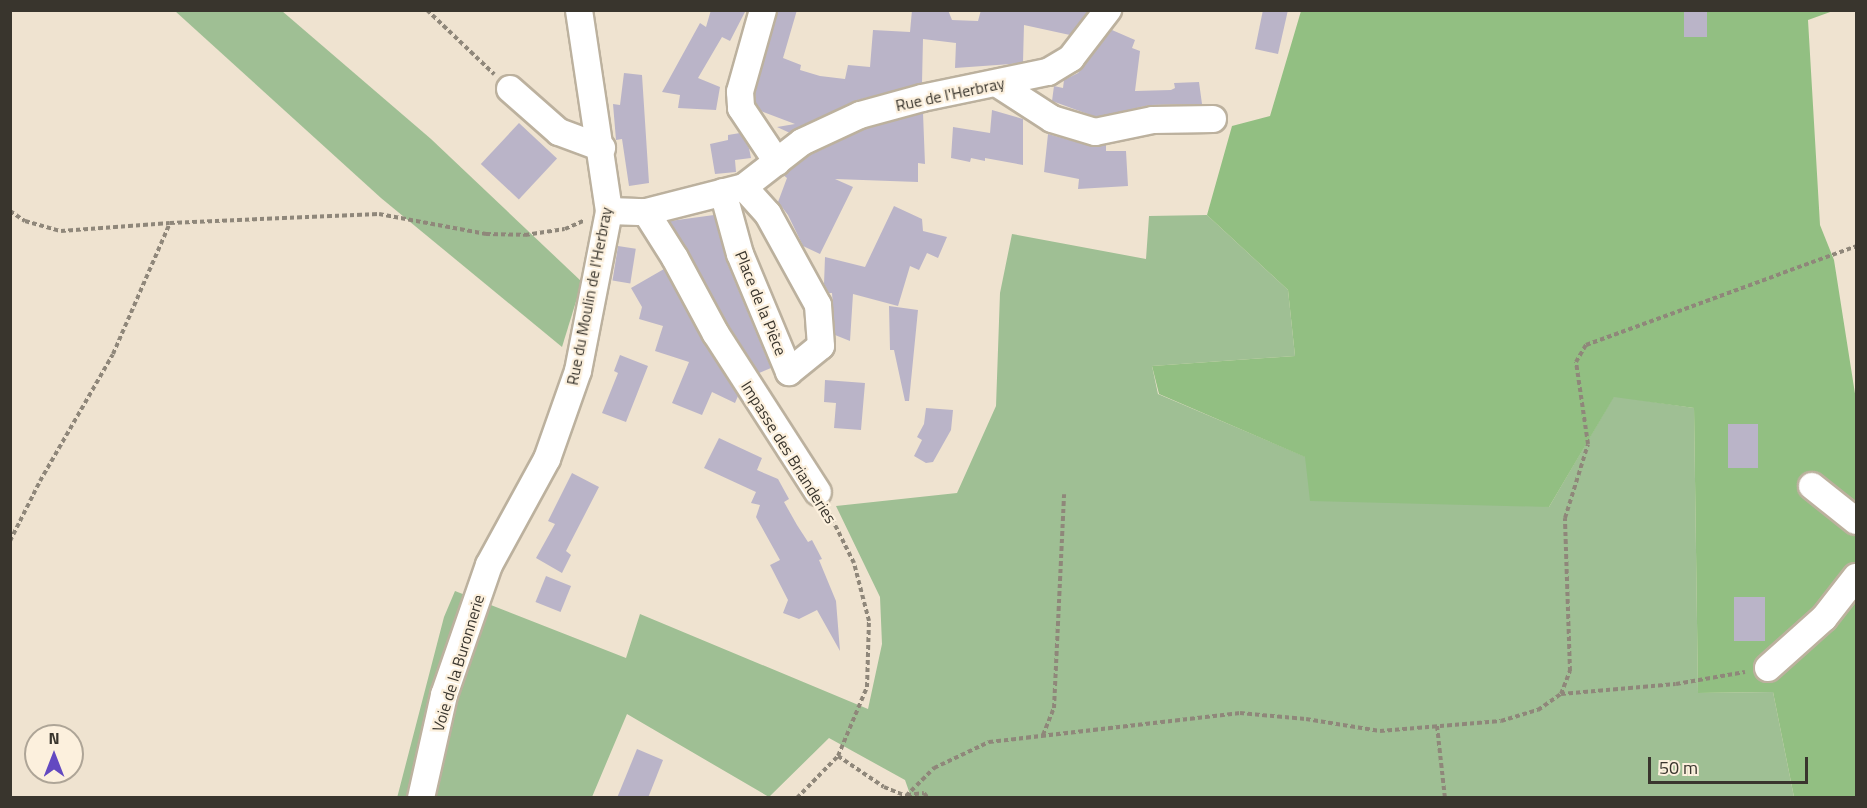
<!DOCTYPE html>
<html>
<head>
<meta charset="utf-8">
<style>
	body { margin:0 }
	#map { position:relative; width:1867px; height:808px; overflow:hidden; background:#efe3d0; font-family:"Titillium Web",sans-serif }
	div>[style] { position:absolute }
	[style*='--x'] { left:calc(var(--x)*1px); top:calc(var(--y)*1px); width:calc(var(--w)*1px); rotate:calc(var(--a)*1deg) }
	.green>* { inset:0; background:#9fbf94 }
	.forest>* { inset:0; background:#92bf82 }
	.building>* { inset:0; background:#bab4c8; transform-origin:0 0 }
	.path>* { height:4px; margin-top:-2px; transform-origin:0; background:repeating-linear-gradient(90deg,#8f877a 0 4.5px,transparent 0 7.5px) }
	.roads { filter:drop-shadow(2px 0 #bcb19e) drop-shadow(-2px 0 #bcb19e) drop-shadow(0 2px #bcb19e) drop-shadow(0 -2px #bcb19e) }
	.minor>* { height:26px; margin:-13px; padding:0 13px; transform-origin:13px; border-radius:13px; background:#fff }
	span { translate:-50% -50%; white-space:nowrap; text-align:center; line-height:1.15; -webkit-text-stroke:4.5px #fcf0dd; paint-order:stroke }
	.street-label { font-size:16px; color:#39352d }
	.frame { position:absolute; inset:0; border:12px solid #39352d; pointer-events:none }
	.north { position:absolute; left:24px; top:724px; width:60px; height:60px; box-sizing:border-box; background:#fcf0dd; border:2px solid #aea597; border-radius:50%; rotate:0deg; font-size:16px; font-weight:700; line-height:24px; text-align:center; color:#39352d }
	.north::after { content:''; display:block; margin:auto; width:21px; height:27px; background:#6349c1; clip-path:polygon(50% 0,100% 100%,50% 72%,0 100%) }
	.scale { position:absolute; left:1648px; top:757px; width:160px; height:27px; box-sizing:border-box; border:3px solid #39352d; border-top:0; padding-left:8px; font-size:18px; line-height:21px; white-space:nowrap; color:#39352d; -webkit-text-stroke:4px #fcf0dd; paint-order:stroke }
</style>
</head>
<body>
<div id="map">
	<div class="green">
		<i style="clip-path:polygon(175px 11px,282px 11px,431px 139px,582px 282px,562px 347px,381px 198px)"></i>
		<i style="clip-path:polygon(1207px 215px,1288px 290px,1295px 356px,1152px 366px,1158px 394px,1306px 457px,1549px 507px,1614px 396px,1694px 408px,1698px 693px,1773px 692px,1794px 797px,911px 797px,905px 780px,829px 738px,769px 797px,627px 714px,592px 797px,397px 798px,444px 617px,455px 591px,626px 658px,640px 614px,868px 709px,882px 644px,880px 597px,836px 506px,957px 493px,996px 406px,1000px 293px,1012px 234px,1146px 259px,1149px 216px)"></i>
	</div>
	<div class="forest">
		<i style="clip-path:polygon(1301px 11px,1833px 11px,1808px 20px,1820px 225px,1834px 260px,1856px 400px,1856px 797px,1794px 797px,1773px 692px,1698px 693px,1694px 408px,1614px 397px,1549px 507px,1310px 501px,1305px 457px,1159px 394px,1152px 366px,1295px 356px,1288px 290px,1207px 215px,1232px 126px,1270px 116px)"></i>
	</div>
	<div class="building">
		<i style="clip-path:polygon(711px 10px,746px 10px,730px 41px,722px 37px,698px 78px,720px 87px,716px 110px,678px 108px,680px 95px,662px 92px,700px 23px,706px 27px)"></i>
		<i style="clip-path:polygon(778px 10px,797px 10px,783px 58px,801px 65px,800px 70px,820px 76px,845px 79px,848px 65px,870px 67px,873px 30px,910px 32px,912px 10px,948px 10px,952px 20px,978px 21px,981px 10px,1089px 10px,1070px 35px,1024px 25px,1023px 62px,1011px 64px,955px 68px,956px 43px,923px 39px,922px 83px,854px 101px,790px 133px,777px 127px,795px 124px,761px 111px,756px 103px,755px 94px)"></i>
		<i style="clip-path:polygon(1263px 10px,1288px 10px,1278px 54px,1255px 49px)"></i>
		<i style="left:1684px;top:10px;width:23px;height:27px"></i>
		<i style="clip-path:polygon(1112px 30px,1135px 40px,1132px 48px,1140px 51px,1135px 91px,1171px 90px,1175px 88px,1174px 83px,1199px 82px,1202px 104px,1150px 105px,1096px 117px,1052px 101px,1054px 86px,1063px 88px,1064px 80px,1078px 73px)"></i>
		<i style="clip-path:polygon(624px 73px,642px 75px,649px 183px,629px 186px,622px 139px,616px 140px,613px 104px,620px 105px)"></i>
		<i style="clip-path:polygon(992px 110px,1023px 119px,1023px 165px,985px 158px,985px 161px,971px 158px,970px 162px,951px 158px,953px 127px,990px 133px)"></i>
		<i style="clip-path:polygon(923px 113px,925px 164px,918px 163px,918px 182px,835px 179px,853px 187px,820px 254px,803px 246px,788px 215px,778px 202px,787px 178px,783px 175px,810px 155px,865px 129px)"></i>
		<i style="left:519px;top:123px;width:52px;height:56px;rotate:43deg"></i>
		<i style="clip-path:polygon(740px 133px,749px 148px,751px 158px,735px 160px,736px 172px,715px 174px,710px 144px,728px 140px,728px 135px)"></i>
		<i style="clip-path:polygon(1048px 134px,1091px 146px,1106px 145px,1106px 151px,1126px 151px,1128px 186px,1078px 189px,1079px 179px,1044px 172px)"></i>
		<i style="clip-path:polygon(894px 206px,922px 219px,923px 231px,947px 237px,938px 258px,927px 253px,919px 270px,910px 266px,898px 306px,853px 294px,850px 341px,835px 335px,832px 293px,829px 293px,824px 284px,825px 257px,865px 267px)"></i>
		<i style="clip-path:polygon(714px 215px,726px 260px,771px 368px,759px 373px,729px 326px,670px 221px)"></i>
		<i style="left:618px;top:246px;width:18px;height:35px;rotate:9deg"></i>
		<i style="clip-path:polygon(664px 269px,703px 341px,738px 396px,735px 403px,712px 392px,702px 415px,672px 403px,689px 362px,655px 351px,663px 326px,639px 319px,642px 307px,631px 288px)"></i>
		<i style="clip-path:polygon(889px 306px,918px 310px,909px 401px,905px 401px,894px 350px,890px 350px)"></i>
		<i style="clip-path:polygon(620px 355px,648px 366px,626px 422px,602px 413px,618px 373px,614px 371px)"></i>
		<i style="clip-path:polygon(825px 380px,865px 383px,861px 430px,834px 428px,836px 403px,824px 402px)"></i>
		<i style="clip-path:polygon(926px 408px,953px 410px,951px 430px,933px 462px,926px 463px,914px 456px,922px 440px,917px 437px,924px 424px)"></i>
		<i style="left:1728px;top:424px;width:30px;height:44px"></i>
		<i style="clip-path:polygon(719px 438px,762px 458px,757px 470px,778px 479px,789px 499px,784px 502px,797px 525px,808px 542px,812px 540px,822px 559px,819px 560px,836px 601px,840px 651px,817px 610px,799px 619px,783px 613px,788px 600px,770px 565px,780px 560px,756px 517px,760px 505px,751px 503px,756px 492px,704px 468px)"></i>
		<i style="clip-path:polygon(572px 473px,599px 487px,566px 551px,571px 555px,562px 573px,536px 558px,555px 524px,548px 521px)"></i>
		<i style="left:546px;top:576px;width:27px;height:28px;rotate:22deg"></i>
		<i style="left:1734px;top:597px;width:31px;height:44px"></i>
		<i style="clip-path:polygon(637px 749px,663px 760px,648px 798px,617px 798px)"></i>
	</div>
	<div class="path">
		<i style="--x:427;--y:10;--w:93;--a:43.7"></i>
		<i style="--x:10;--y:211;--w:18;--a:34"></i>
		<i style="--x:25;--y:221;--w:37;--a:16"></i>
		<i style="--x:61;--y:231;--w:109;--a:-4.2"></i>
		<i style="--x:170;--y:223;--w:209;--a:-2.5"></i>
		<i style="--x:379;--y:214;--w:109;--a:10.6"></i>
		<i style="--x:486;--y:234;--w:39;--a:1"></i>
		<i style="--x:525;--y:235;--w:40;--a:-8.5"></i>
		<i style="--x:565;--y:229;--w:20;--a:-24"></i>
		<i style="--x:10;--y:541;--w:67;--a:-63.4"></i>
		<i style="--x:40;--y:481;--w:146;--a:-60.1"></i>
		<i style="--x:113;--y:354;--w:143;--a:-66.5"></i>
		<i style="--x:1561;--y:694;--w:25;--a:-69"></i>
		<i style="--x:1570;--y:671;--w:153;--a:-91.9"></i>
		<i style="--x:1565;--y:518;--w:77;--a:-72.7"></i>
		<i style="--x:1588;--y:444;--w:83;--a:-98.3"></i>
		<i style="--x:1576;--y:362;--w:20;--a:-60"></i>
		<i style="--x:1586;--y:345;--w:288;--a:-20.1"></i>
		<i style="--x:1437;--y:726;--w:72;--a:83.7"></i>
		<i style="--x:1043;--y:735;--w:29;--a:-68"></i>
		<i style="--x:1054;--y:708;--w:214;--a:-87.3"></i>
		<i style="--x:838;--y:756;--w:55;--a:34"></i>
		<i style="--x:884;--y:787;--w:24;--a:22"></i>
		<i style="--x:906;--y:796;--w:40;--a:-45"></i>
		<i style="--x:934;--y:768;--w:61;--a:-25.3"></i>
		<i style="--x:989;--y:742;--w:253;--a:-6.6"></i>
		<i style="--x:1240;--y:713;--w:66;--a:5.2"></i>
		<i style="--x:1306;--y:719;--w:75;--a:9.2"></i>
		<i style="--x:1380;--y:731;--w:121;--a:-4.7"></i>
		<i style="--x:1501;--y:721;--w:39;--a:-17"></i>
		<i style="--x:1538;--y:710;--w:28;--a:-35"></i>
		<i style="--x:1561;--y:694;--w:115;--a:-5"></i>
		<i style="--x:1676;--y:684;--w:70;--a:-9.9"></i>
		<i style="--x:907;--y:795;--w:17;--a:-7"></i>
		<i style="--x:924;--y:793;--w:6;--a:51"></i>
		<i style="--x:797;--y:798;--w:59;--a:-45.7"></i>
		<i style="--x:838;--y:756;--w:75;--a:-67.2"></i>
		<i style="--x:867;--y:687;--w:66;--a:-88.3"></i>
		<i style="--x:869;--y:621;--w:60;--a:-104.5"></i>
		<i style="--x:854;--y:563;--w:58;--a:-116.6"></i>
	</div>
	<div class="roads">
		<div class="minor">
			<i style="--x:763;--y:10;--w:85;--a:105.7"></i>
			<i style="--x:740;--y:92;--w:16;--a:86"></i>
			<i style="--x:741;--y:108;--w:65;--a:56.3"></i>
			<i style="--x:998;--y:84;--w:64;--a:32.9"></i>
			<i style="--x:1052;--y:119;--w:45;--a:16.8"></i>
			<i style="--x:1095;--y:132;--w:59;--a:-11.7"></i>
			<i style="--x:1153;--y:120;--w:60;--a:-1"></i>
			<i style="--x:510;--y:89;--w:65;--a:41.3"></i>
			<i style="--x:559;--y:132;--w:46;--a:20.4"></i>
			<i style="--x:723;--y:192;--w:64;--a:74.7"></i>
			<i style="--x:740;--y:254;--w:128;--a:67.4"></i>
			<i style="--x:789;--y:372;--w:41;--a:-39.1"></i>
			<i style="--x:821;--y:346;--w:41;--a:-94.2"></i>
			<i style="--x:818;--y:305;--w:104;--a:-118.8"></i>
			<i style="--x:768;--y:214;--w:36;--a:-132"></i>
			<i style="--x:609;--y:211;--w:37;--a:2"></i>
			<i style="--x:646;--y:212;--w:101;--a:-14.3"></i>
			<i style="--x:744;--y:187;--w:73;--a:-37.8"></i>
			<i style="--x:802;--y:142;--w:64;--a:-25"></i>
			<i style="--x:860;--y:115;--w:64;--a:-15.3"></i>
			<i style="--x:922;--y:98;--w:129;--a:-11.7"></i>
			<i style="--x:1048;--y:72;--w:27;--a:-31"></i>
			<i style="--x:1071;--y:58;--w:61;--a:-52.4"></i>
			<i style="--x:646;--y:212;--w:54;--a:57.8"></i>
			<i style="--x:675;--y:258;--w:86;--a:61.7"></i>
			<i style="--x:716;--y:334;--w:188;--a:57.2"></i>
			<i style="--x:1812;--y:486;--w:56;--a:38.5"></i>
			<i style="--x:1768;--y:668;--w:75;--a:-41.8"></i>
			<i style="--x:1824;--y:618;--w:52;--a:-52"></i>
			<i style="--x:421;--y:798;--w:106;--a:-77.4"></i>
			<i style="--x:444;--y:695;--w:138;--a:-70.9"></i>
			<i style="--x:489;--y:565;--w:121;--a:-61.3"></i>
			<i style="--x:547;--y:459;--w:93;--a:-70.6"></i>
			<i style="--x:578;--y:371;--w:163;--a:-79"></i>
			<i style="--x:609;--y:211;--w:203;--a:-98.5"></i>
		</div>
	</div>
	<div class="street-label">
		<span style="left:950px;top:94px;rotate:-12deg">Rue de l'Herbray</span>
		<span style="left:589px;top:296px;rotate:-79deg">Rue du Moulin de l'Herbray</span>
		<span style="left:761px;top:303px;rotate:68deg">Place de la Pièce</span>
		<span style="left:789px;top:452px;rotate:58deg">Impasse des Brianderies</span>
		<span style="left:458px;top:663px;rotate:-73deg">Voie de la Buronnerie</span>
	</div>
	<div class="frame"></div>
	<div class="north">N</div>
	<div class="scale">50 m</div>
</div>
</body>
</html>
